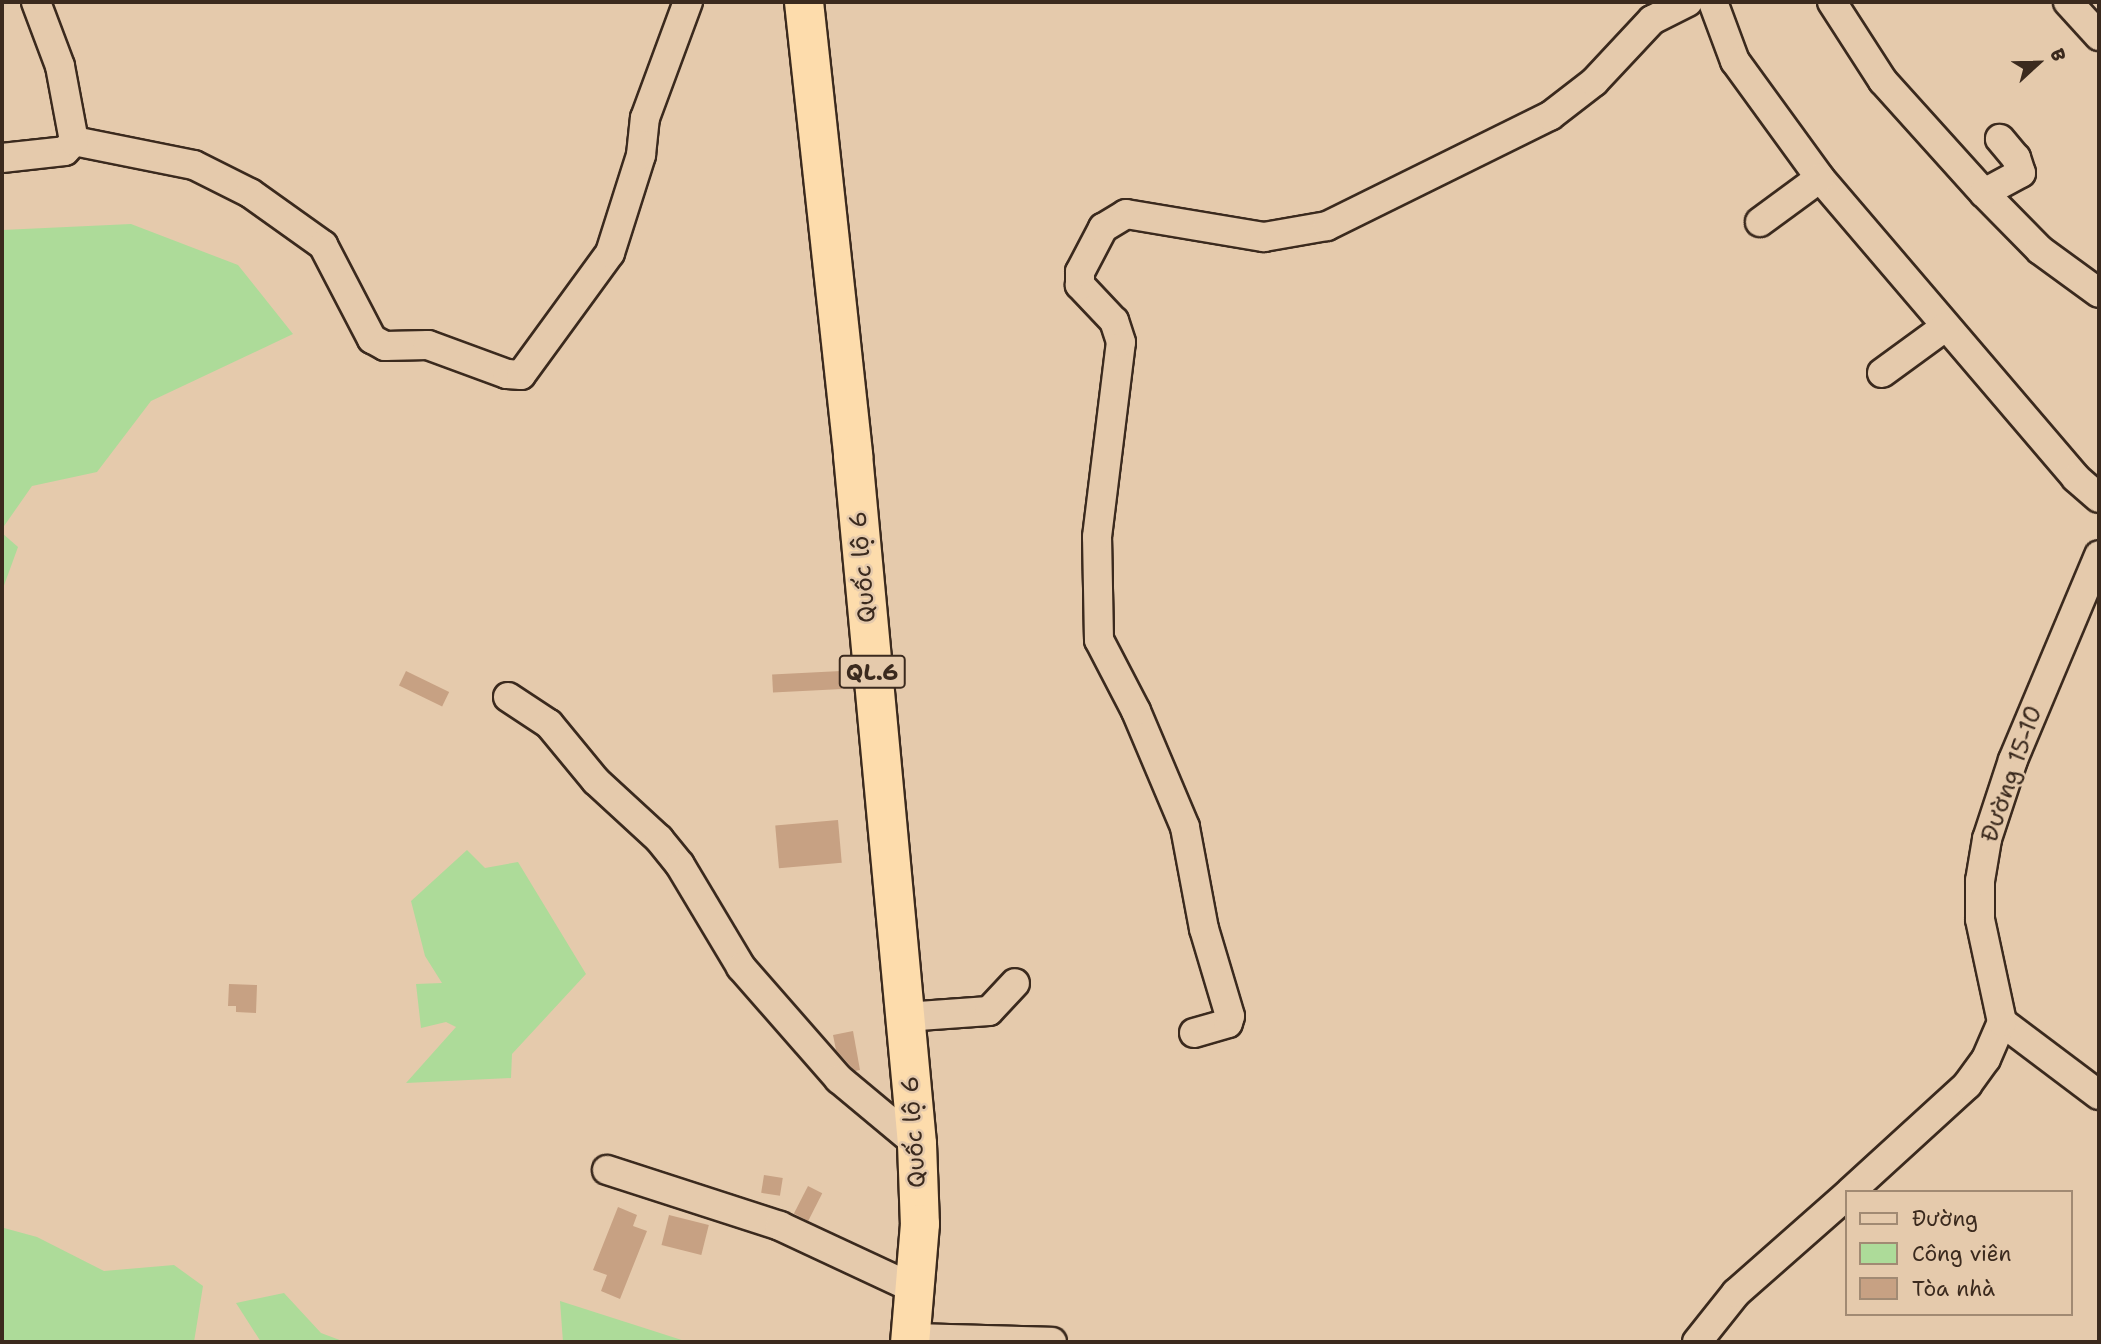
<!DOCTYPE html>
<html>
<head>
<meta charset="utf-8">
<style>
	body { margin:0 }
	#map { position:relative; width:2101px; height:1344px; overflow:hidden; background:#e5caac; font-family:"Shantell Sans",sans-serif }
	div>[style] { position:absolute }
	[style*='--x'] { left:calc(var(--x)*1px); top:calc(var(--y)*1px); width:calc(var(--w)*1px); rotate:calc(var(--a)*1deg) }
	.green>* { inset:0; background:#addb99 }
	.building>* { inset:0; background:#c7a183; transform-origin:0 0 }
	.roads { filter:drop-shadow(2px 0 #3b2a1e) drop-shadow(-2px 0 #3b2a1e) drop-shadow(0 2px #3b2a1e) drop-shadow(0 -2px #3b2a1e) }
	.minor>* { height:28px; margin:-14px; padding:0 14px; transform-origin:14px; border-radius:14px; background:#e5caac }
	.highway>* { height:38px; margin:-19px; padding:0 19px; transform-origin:19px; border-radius:19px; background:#fddcac }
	span { translate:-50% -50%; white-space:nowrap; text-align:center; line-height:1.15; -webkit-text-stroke:5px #e5caac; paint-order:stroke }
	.shield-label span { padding:2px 5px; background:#e5caac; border:2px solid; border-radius:5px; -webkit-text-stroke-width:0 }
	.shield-label { font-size:23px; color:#3b2a1e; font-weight:700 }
	.street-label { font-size:24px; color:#3b2a1e }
	.frame { position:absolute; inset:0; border:4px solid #3b2a1e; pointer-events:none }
	.legend { position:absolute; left:1845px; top:1190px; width:228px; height:126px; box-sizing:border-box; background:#e5caac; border:2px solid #a18a73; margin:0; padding:9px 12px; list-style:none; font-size:21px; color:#3b2a1e }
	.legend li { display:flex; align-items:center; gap:14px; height:35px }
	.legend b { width:35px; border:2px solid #a18a73 }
	.north { position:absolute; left:2003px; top:28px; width:70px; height:70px; -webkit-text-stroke:5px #e5caac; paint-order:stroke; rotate:68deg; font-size:19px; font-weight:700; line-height:28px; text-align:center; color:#3b2a1e }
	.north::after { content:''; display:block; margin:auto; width:24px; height:32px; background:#3b2a1e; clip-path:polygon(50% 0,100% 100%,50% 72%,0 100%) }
</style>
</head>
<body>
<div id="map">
	<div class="green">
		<i style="clip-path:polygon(131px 224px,238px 265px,293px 334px,151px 401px,97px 472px,32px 486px,2px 529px,2px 230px)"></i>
		<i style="clip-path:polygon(2px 533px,18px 547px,2px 591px)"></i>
		<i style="clip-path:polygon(467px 850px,485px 868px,518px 862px,586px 974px,512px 1054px,511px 1078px,406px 1083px,456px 1027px,446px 1022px,421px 1028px,416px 984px,442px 983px,425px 956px,411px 901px)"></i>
		<i style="clip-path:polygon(4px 1228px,37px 1237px,104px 1271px,174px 1265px,203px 1286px,194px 1342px,2px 1342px)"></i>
		<i style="clip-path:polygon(284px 1293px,321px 1333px,345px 1342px,261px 1342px,236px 1303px)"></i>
		<i style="clip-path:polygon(560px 1301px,688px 1342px,563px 1342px)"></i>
	</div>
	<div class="building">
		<i style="left:406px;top:671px;width:48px;height:16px;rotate:26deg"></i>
		<i style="left:841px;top:671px;width:18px;height:69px;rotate:87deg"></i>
		<i style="left:838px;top:820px;width:43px;height:63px;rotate:85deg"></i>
		<i style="clip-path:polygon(229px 984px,257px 985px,256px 1013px,236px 1012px,236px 1006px,228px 1006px)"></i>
		<i style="clip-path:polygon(853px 1031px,860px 1070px,855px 1071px,836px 1050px,833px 1035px)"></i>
		<i style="left:764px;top:1175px;width:19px;height:18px;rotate:9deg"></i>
		<i style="left:808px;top:1186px;width:16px;height:31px;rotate:27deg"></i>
		<i style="clip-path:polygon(618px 1207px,637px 1215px,633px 1226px,647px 1231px,620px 1299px,601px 1291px,607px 1275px,593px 1270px)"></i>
		<i style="left:669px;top:1215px;width:41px;height:31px;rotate:14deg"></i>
	</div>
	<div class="roads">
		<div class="minor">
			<i style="--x:1713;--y:2;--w:63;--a:69.6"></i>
			<i style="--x:1735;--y:61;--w:145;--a:54"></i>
			<i style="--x:1820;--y:178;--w:394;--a:49.5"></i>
			<i style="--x:2076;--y:478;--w:30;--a:41"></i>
			<i style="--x:1832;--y:2;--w:94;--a:57.2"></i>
			<i style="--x:1883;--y:81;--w:151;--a:48"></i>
			<i style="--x:1984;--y:193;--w:80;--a:45.5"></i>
			<i style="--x:2040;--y:250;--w:73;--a:36.1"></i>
			<i style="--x:2068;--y:2;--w:46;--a:47.6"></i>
			<i style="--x:74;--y:141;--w:122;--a:11.3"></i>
			<i style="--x:194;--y:165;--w:63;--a:26.6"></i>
			<i style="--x:250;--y:193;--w:90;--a:35.5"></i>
			<i style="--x:323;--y:245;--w:106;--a:62.5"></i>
			<i style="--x:372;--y:339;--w:15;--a:28"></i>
			<i style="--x:385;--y:346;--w:43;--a:-1.3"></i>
			<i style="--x:428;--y:345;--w:84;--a:20.2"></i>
			<i style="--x:507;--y:374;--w:14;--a:4"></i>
			<i style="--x:521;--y:375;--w:151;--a:-53.9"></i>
			<i style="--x:610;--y:253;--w:103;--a:-72.4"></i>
			<i style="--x:641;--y:155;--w:37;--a:-84"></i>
			<i style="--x:645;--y:118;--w:124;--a:-69.7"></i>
			<i style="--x:2;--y:158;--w:63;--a:-6.3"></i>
			<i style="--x:65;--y:151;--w:13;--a:-48"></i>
			<i style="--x:74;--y:141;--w:76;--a:-100.6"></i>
			<i style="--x:60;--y:66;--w:68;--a:-110.6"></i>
			<i style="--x:1984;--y:193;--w:42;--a:-28.4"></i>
			<i style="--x:2021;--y:173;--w:16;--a:-108"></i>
			<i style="--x:2016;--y:158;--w:25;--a:-130"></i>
			<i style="--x:1760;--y:222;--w:74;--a:-36.3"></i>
			<i style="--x:1882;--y:373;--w:78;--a:-36.1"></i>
			<i style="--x:508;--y:697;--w:49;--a:33.4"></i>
			<i style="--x:549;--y:724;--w:74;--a:50.5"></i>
			<i style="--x:596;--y:781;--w:86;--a:42.6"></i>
			<i style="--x:659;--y:839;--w:33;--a:51"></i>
			<i style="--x:680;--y:865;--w:119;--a:59.1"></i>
			<i style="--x:741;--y:967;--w:149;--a:48.8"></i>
			<i style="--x:839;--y:1079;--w:102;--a:39.8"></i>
			<i style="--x:905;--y:1017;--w:84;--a:-4.1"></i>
			<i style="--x:989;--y:1011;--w:38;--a:-47"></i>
			<i style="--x:2002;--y:1022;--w:121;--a:37"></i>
			<i style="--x:1194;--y:1033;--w:35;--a:-16"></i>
			<i style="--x:1228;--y:1023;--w:7;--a:-74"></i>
			<i style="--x:1230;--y:1016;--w:91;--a:-106.6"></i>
			<i style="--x:1204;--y:929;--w:104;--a:-100.6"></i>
			<i style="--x:1185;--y:827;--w:126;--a:-112.9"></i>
			<i style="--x:1136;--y:711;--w:80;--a:-117.5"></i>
			<i style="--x:1099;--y:640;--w:103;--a:-91.1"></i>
			<i style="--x:1097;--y:537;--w:196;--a:-83"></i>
			<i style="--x:1121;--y:342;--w:22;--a:-108"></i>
			<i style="--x:1114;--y:321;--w:50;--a:-133.4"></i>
			<i style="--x:1080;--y:285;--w:13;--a:-90"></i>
			<i style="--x:1080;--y:272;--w:50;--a:-62.4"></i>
			<i style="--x:1103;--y:228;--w:27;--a:-31"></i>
			<i style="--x:1126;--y:214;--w:140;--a:9.5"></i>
			<i style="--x:1264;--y:237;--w:64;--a:-9.9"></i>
			<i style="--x:1327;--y:226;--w:249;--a:-26.3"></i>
			<i style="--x:1550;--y:116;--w:56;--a:-37.7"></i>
			<i style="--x:1594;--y:82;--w:85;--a:-46.9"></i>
			<i style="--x:1652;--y:20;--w:40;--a:-26.6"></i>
			<i style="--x:607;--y:1170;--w:182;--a:17.9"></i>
			<i style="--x:780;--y:1226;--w:151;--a:25"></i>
			<i style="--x:1850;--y:1192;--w:159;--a:-42.4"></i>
			<i style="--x:1967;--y:1085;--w:32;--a:-54"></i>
			<i style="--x:1986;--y:1059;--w:40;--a:-66.6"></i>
			<i style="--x:2002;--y:1022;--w:105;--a:-102.1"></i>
			<i style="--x:1980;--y:919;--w:38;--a:-90"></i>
			<i style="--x:1980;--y:881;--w:43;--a:-80.5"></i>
			<i style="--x:1987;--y:839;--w:83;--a:-71.8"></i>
			<i style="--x:2013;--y:760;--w:222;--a:-67.2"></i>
			<i style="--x:910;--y:1338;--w:142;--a:1.6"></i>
			<i style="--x:1697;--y:1342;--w:63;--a:-51.5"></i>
			<i style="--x:1736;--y:1293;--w:148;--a:-41.4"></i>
		</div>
		<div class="highway">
			<i style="--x:804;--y:2;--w:456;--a:83.8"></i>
			<i style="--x:853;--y:455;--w:692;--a:84.69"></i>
			<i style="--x:917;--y:1144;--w:80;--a:87.9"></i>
			<i style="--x:920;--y:1224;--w:118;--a:94.8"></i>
		</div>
	</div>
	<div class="shield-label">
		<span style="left:872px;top:672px">QL.6</span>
	</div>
	<div class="street-label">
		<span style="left:863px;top:567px;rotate:-95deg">Quốc lộ 6</span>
		<span style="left:2012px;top:774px;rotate:-71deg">Đường 15-10</span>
		<span style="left:914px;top:1132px;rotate:-94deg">Quốc lộ 6</span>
	</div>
	<div class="frame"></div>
	<ul class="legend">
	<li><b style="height:9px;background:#e5caac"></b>Đường</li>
	<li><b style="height:19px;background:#addb99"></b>Công viên</li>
	<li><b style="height:19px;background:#c7a183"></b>Tòa nhà</li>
	</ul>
	<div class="north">B</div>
</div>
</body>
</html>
